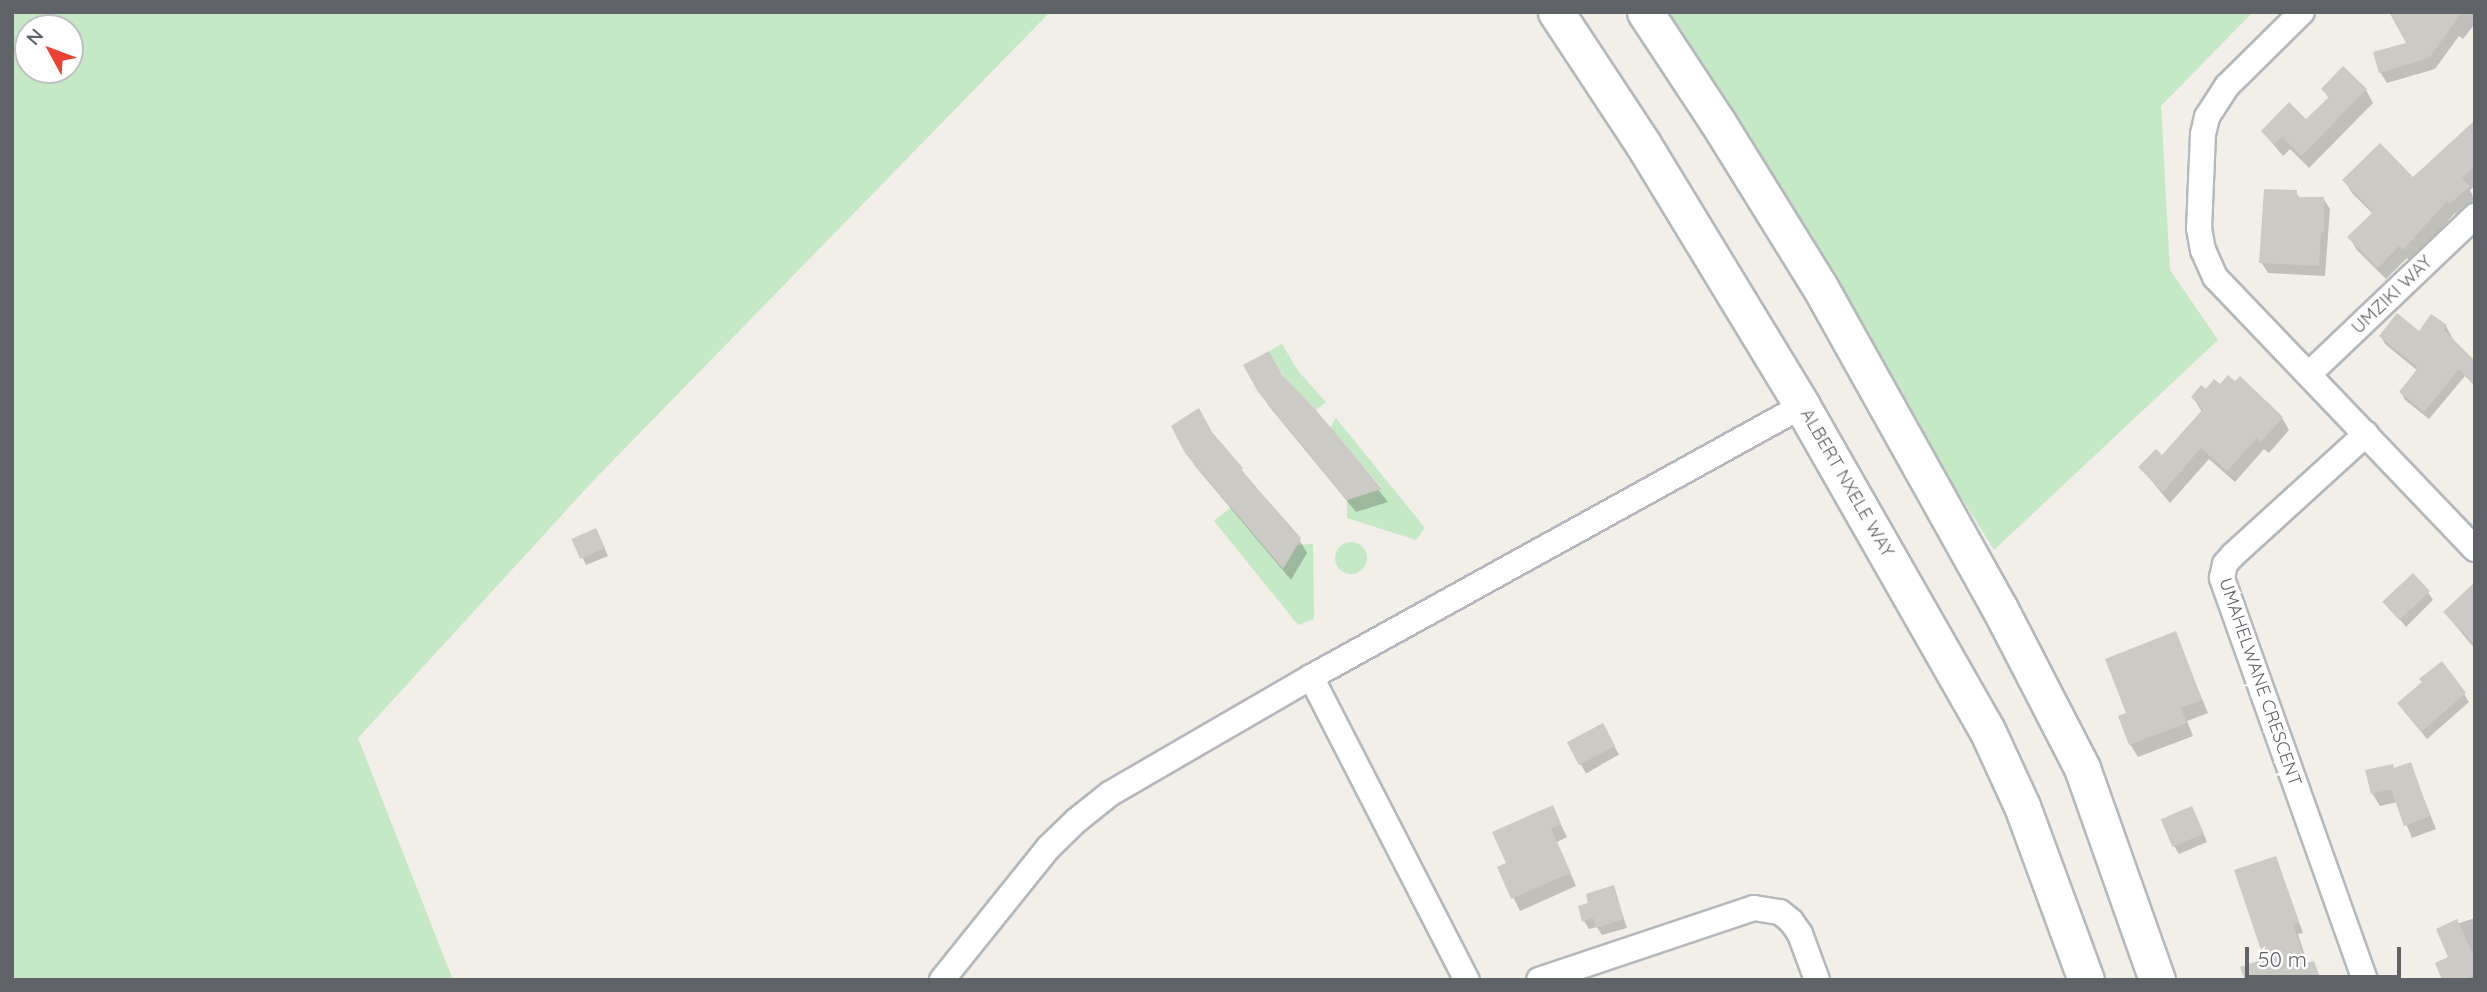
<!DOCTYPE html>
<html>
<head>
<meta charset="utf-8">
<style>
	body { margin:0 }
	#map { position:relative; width:2487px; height:992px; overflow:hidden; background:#f1efe8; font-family:Quicksand,sans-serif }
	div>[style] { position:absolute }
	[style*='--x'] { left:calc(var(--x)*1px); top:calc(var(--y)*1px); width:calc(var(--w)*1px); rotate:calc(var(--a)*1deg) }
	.green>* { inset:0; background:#c5e8c5 }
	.round { border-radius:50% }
	.shadow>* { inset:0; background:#0003; transform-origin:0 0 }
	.building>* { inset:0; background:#cccac5; transform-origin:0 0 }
	.roads { filter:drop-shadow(2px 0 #b5b8bc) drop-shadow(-2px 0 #b5b8bc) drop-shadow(0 2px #b5b8bc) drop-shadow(0 -2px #b5b8bc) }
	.minor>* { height:24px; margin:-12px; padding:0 12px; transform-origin:12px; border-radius:12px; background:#fff }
	.secondary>* { height:35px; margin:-17.5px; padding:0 17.5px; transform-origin:17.5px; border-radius:17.5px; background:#fff }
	span { translate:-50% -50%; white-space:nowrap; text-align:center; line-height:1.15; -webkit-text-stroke:7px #fff; paint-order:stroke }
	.street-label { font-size:18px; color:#5f6368 }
	.frame { position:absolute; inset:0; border:14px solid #5f6368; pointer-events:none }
	.north { position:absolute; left:14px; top:14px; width:70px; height:70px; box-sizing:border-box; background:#fff; border:2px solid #bfc1c3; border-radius:50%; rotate:311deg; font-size:19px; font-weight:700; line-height:28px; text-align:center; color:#5f6368 }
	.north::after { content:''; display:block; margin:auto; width:24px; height:32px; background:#ea4335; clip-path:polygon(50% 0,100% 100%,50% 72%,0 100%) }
	.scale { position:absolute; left:2245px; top:947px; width:156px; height:32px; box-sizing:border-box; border:4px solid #5f6368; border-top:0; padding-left:9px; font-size:21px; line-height:24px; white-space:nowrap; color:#5f6368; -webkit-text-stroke:5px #fff; paint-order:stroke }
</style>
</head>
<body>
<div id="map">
	<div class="green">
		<i style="clip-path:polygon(evenodd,12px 12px,1050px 12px,593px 481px,358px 738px,453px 980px,12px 980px,12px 12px,28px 28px,70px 28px,70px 70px,28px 70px,28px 28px)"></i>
		<i style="clip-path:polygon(1659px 12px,2253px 12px,2161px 106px,2170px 270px,2218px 340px,1994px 550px)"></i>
		<i style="clip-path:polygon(1282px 344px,1298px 371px,1326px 402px,1316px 410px,1282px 375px,1269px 351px)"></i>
		<i style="clip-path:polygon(1336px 418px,1425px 528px,1416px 540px,1347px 518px,1347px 500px,1382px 488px,1330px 428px)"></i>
		<i style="clip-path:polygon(1231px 507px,1283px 568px,1297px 545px,1313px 544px,1314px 619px,1298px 625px,1214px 521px)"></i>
		<i class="round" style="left:1335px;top:542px;width:32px;height:32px"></i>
	</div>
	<div class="shadow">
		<i style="clip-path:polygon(2442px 12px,2475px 12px,2475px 24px,2463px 39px,2459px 36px,2435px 69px,2387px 83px,2380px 72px)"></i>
		<i style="clip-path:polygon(2323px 89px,2366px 90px,2373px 103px,2309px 168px,2290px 149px,2283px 156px,2263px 132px,2306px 121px,2329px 99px)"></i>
		<i style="clip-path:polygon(2475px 133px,2475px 186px,2470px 190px,2475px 201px,2458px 216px,2455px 213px,2411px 262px,2407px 258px,2386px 279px,2357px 250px,2349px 237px,2373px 214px,2352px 193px,2344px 180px,2413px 180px)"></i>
		<i style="clip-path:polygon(2296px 192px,2300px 199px,2323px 198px,2330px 209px,2325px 276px,2268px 273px,2261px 262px)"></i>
		<i style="clip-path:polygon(2446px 326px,2475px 382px,2473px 384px,2465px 376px,2429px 419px,2405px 400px,2401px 392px,2418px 371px,2385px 344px,2381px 336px,2419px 333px)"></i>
		<i style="clip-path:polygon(1246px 366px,1282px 378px,1315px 411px,1388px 502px,1356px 512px,1268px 405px)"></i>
		<i style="clip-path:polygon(2240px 378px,2282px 418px,2289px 430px,2269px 453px,2264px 449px,2235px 482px,2209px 459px,2170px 503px,2140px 467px,2162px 458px,2202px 412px,2193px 397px,2235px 384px)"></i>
		<i style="clip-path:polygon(1173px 427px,1211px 433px,1299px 539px,1307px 553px,1291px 580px,1195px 466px)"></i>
		<i style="clip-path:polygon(600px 538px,608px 556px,586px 565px,574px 539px)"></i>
		<i style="clip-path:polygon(2428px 592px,2433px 600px,2406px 627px,2385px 602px)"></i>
		<i style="clip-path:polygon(2475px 596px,2475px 649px,2445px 613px)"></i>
		<i style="clip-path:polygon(2175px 634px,2208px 713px,2187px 721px,2193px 736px,2138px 757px,2130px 744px,2128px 714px)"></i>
		<i style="clip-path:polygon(2464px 694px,2469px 702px,2427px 739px,2399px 704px)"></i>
		<i style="left:1602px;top:725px;width:34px;height:38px;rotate:60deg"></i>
		<i style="clip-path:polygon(2410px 764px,2436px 829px,2412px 838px,2397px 802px,2380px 806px,2372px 793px)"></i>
		<i style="clip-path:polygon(1552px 807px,1567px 837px,1557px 842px,1576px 886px,1520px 911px,1499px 868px,1508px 864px)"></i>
		<i style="clip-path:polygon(2196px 816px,2207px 842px,2179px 854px,2174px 846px)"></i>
		<i style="clip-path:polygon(2276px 858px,2303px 933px,2298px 934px,2308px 965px,2313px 963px,2322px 980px,2247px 980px,2266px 960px)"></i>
		<i style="clip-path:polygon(1613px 887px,1627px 928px,1602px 935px,1597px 927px,1589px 929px,1584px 921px,1590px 904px)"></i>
		<i style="clip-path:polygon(2475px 918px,2475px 980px,2444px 980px,2450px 958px,2438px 930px)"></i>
	</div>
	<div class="building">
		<i style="clip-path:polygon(2389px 12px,2462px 12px,2429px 58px,2379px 73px,2373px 52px,2406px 43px)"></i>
		<i style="clip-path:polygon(2343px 66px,2367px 89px,2301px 156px,2282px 137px,2274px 145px,2261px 131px,2289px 102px,2306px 119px,2329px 97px,2321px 89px)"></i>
		<i style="clip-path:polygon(2475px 120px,2475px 166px,2462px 178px,2470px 186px,2450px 204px,2447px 201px,2403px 250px,2399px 246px,2378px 268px,2347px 237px,2373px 212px,2342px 180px,2380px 143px,2413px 177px)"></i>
		<i style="clip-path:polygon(2264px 189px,2297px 190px,2297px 197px,2324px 197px,2324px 232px,2321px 233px,2319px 266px,2259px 263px)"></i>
		<i style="clip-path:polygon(2397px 313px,2419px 331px,2431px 314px,2447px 325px,2444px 330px,2475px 361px,2475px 385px,2459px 369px,2424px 412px,2399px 392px,2418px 368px,2379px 336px)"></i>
		<i style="clip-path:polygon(1269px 351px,1282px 375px,1316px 410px,1382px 489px,1347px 500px,1304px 448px,1258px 392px,1243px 365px)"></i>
		<i style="clip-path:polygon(2228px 375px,2235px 381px,2240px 376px,2283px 417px,2261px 442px,2257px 438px,2227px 471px,2201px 448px,2163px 492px,2138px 467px,2156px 449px,2162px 455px,2203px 409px,2191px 397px,2201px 385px,2206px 389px,2214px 379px,2220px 384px)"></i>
		<i style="clip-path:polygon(1199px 408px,1212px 432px,1243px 468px,1241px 470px,1301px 538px,1283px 569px,1185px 453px,1171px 426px)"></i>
		<i style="left:596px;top:528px;width:22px;height:27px;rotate:66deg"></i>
		<i style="left:2413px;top:573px;width:25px;height:42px;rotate:47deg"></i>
		<i style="clip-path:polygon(2475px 582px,2475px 645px,2443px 612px)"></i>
		<i style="clip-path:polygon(2176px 631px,2202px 700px,2181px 708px,2187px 723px,2129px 745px,2118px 716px,2126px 713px,2105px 659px)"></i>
		<i style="clip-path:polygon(2442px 661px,2466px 693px,2421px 732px,2397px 703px,2422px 682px,2419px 679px)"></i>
		<i style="left:1603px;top:723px;width:26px;height:41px;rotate:62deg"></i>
		<i style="clip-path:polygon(2411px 762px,2430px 816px,2404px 826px,2391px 789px,2371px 794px,2365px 770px,2393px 764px,2394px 768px)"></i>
		<i style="clip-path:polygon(1553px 805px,1561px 824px,1551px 829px,1571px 873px,1511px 899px,1497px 867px,1506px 863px,1492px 832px)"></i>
		<i style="left:2192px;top:806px;width:30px;height:34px;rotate:67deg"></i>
		<i style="clip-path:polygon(2276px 856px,2299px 922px,2293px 924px,2306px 963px,2314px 961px,2321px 980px,2245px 980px,2240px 967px,2264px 959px,2234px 870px)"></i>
		<i style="clip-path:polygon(1614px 885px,1624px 919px,1596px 928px,1593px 918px,1582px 922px,1578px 906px,1588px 903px,1586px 894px)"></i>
		<i style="clip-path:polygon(2457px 919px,2475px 959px,2475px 975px,2464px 980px,2442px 980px,2435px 963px,2448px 957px,2436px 929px)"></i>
	</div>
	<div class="roads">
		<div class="minor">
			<i style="--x:2302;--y:12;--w:105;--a:135.4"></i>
			<i style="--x:2227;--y:86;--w:37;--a:123"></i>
			<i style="--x:2207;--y:117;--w:17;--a:103"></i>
			<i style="--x:2203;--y:134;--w:94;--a:92.4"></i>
			<i style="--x:2199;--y:228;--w:22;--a:80"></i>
			<i style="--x:2203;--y:250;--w:30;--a:66"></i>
			<i style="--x:2215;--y:277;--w:376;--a:46.3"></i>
			<i style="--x:2309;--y:374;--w:229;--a:-43.6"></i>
			<i style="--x:1311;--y:677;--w:341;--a:62.8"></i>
			<i style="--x:942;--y:980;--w:169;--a:-51.2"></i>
			<i style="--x:1048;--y:848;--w:40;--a:-44"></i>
			<i style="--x:1077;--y:820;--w:43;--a:-38.5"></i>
			<i style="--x:1111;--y:793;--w:231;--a:-30.1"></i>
			<i style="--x:1311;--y:677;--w:561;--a:-28.9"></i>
			<i style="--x:1539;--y:980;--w:227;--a:-18.5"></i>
			<i style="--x:1754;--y:908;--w:26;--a:9"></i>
			<i style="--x:1780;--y:912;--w:14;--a:39"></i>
			<i style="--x:1791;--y:921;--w:16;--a:55"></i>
			<i style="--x:1800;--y:934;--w:49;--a:69.7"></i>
			<i style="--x:2365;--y:980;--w:427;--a:-109.6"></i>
			<i style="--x:2222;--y:578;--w:14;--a:-78"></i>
			<i style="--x:2225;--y:564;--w:12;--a:-48"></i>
			<i style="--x:2233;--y:555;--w:180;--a:-42.3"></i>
		</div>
		<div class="secondary">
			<i style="--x:1556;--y:12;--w:158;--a:56.6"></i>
			<i style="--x:1643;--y:144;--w:306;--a:58.7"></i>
			<i style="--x:1802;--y:406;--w:373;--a:60.3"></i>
			<i style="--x:1987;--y:730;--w:84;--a:65.3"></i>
			<i style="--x:2022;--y:806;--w:185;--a:69.8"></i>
			<i style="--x:1645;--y:12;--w:131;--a:56.6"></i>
			<i style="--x:1717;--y:121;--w:195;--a:58.2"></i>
			<i style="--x:1820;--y:287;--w:369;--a:60.8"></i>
			<i style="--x:2000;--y:609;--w:179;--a:62.7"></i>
			<i style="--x:2082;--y:768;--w:225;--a:70.5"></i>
		</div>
	</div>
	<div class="street-label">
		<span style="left:2392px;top:295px;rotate:-44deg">UMZIKI WAY</span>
		<span style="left:1847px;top:483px;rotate:60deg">ALBERT NXELE WAY</span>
		<span style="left:2260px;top:682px;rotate:71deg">UMAHELWANE CRESCENT</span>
	</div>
	<div class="frame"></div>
	<div class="north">N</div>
	<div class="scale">50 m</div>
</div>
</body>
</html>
